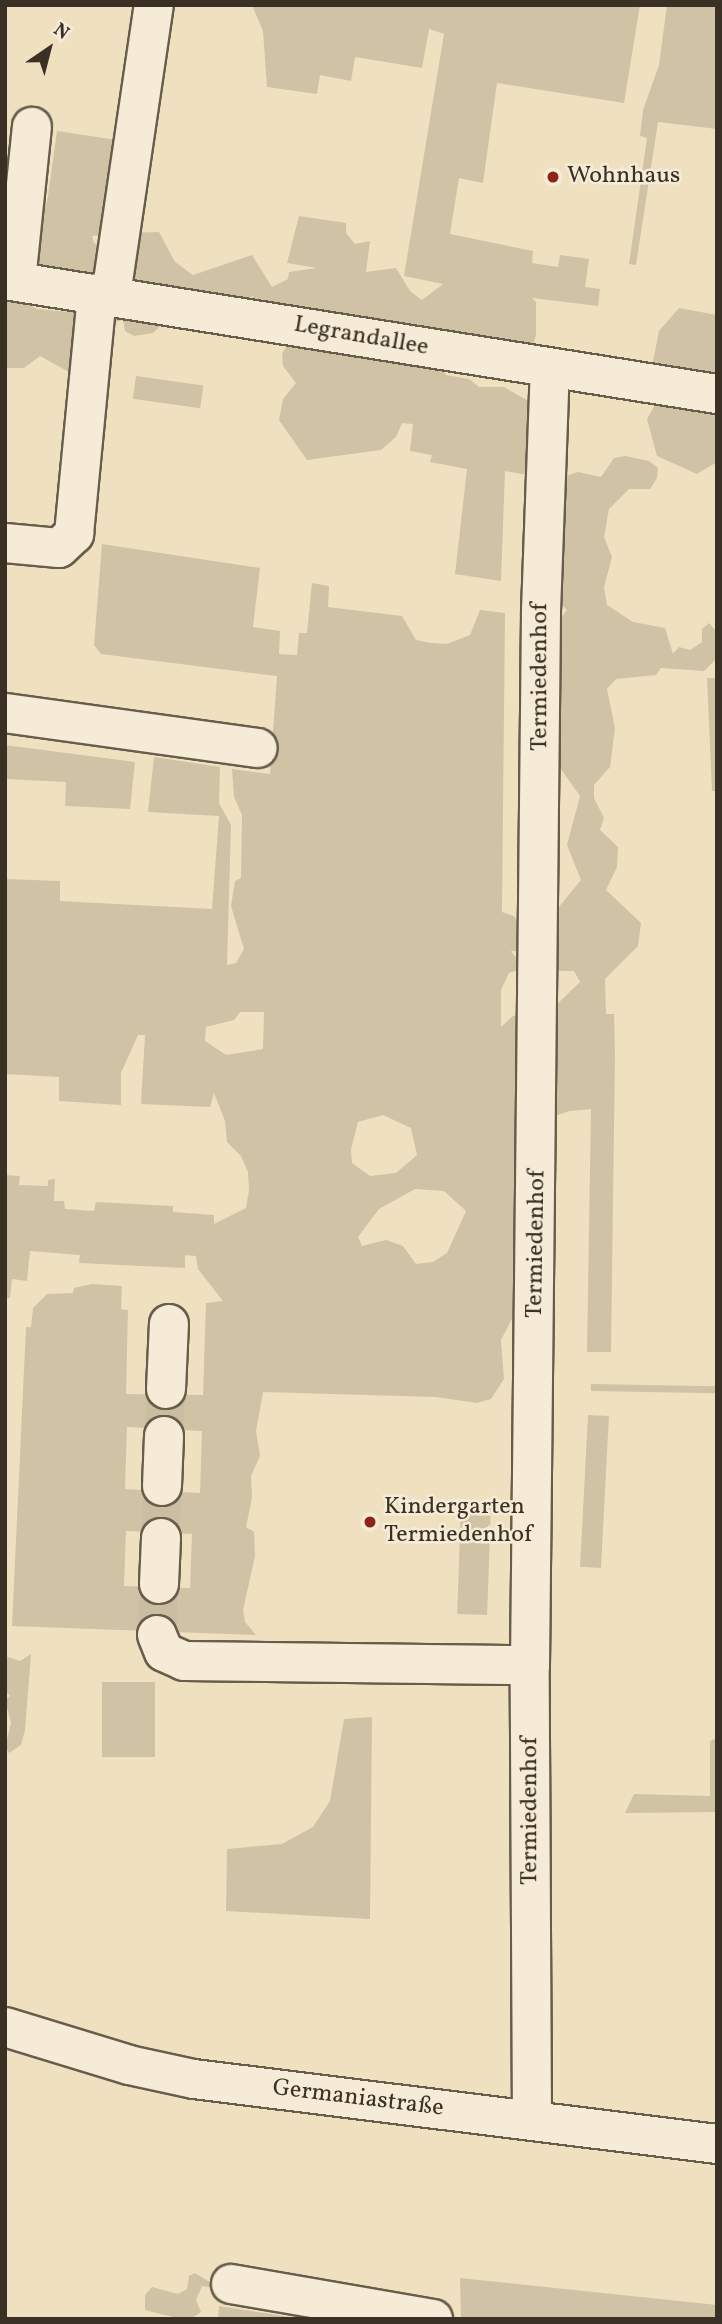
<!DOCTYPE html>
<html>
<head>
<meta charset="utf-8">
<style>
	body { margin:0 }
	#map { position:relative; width:722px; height:2324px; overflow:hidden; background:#efe0c0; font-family:Vollkorn,serif }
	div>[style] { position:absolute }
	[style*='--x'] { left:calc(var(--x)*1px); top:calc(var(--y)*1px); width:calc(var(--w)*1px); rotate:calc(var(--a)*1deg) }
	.green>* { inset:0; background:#d0c2a5; transform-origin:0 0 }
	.minor-tunnel>* { height:38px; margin-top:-19px; transform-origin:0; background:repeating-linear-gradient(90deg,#cbbda1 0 38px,transparent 0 57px) }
	.roads { filter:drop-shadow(2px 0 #675d4b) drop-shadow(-2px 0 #675d4b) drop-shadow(0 2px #675d4b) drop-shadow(0 -2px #675d4b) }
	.minor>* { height:38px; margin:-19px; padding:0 19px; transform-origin:19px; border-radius:19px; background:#f5ebd6 }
	.dots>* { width:19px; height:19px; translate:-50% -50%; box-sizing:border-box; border:4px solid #f5ebd6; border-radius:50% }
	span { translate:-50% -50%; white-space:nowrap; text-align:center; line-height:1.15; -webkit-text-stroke:5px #f5ebd6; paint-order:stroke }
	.poi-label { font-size:24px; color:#3a3124 }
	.left { translate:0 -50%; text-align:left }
	.street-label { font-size:24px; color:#3a3124 }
	.frame { position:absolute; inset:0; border:7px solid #3a3124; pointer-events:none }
	.north { position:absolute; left:14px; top:14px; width:70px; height:70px; -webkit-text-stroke:5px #f5ebd6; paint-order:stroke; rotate:35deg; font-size:19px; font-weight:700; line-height:28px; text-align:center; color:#3a3124 }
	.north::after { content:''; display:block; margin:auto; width:24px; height:32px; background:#3a3124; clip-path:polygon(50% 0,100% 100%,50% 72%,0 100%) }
</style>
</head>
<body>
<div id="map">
	<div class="green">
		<i style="clip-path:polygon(252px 5px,640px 5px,624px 103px,497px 83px,483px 183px,459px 178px,450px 234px,533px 251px,532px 263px,558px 267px,560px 255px,589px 259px,585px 287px,600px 289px,598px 306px,532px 298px,536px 302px,536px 335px,532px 349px,440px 365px,446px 375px,469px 379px,479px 387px,504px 387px,540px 408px,533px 476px,505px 471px,501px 581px,455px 574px,467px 469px,430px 462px,432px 455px,410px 451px,413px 424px,402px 423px,396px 437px,381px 450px,307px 460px,279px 420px,283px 399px,296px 383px,283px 366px,282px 354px,289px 342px,252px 296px,249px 300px,205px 301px,200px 291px,195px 292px,153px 333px,134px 336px,125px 331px,123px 320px,112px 323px,5px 278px,5px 190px,38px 207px,47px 203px,57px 131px,117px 140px,105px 235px,92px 236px,94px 243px,112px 250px,124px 233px,159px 232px,175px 262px,193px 275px,252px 255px,272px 287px,288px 279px,289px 272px,317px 268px,287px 263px,299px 216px,346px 223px,346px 233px,355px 244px,370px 241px,366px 272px,396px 268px,410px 291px,422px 300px,443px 284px,404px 276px,444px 34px,429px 29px,422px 68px,355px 57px,351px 81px,320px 75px,317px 94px,267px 87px,263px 31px)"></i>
		<i style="clip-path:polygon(667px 5px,717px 5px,717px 129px,658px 122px,636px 265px,629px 264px,647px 138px,640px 136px,643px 110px,659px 65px)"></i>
		<i style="clip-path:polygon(5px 294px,37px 309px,81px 313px,85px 365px,67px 371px,40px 356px,24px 368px,5px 368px)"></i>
		<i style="clip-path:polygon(679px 308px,717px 315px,717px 462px,697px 474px,657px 456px,647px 419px,657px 401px,651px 372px,659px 331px)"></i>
		<i style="left:136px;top:376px;width:68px;height:23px;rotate:8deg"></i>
		<i style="clip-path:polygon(evenodd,625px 456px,649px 461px,658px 468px,657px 478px,650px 489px,629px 489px,609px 509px,604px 537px,612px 557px,604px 587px,607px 605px,633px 622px,665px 628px,673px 654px,679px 647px,690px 650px,702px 642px,702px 629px,709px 623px,717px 632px,717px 658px,704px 671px,661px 668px,656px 675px,616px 679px,607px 689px,615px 728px,610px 767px,594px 785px,594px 798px,604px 818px,600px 830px,618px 847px,617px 867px,606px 890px,641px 923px,638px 946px,605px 979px,606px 1014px,614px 1014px,615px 1055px,611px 1352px,587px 1352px,591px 1109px,570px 1111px,548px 1118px,519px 1305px,501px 1340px,504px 1379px,491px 1399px,477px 1403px,436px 1397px,263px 1392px,256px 1431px,260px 1456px,251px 1476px,252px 1498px,246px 1527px,254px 1532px,255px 1556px,243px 1610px,245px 1622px,256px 1635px,12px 1626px,26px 1327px,31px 1327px,33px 1308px,47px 1294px,73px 1293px,74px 1288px,92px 1284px,122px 1286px,121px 1309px,128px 1310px,126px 1394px,203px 1395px,206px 1303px,223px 1301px,198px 1269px,196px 1256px,185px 1255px,185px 1268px,79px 1263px,80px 1255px,30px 1251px,27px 1281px,12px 1279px,10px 1298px,5px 1298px,5px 1175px,20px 1176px,19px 1185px,48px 1186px,48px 1180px,55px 1179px,54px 1201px,64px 1201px,65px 1209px,94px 1211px,96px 1202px,173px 1206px,173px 1212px,214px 1215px,214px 1224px,246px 1208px,249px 1190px,248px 1172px,241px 1156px,227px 1142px,225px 1121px,214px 1093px,210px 1107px,141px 1104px,145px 1035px,138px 1035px,121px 1073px,121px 1105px,59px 1101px,59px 1077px,5px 1074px,5px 879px,60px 881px,60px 901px,212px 909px,219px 816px,148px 812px,154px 757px,220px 767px,219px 803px,231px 825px,227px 965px,236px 963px,244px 949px,231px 906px,235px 881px,241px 878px,242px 815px,234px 797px,232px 769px,270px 774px,277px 676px,101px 654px,94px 645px,102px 544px,260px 568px,253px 627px,280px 631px,279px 654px,297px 655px,299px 633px,307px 633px,312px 583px,329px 586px,328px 607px,402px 616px,416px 640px,431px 643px,447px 644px,470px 635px,480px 610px,505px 613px,502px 912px,514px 916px,521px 928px,519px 951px,511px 951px,519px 962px,519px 970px,509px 973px,501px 990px,501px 1027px,513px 1016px,550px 1011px,580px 982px,574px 971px,559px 971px,553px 959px,554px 913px,581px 880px,567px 845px,580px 796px,556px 762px,553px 646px,560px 637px,557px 623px,567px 610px,556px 599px,565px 542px,562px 477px,578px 472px,601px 477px,614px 458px,625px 456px,240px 1012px,264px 1012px,263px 1049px,226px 1055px,205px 1041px,206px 1027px,234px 1020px,240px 1012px,625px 456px,383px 1115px,411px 1128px,417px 1155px,396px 1173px,370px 1176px,352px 1163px,351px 1149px,358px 1122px,383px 1115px,625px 456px,415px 1189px,444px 1191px,466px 1211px,447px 1253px,433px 1262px,416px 1264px,403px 1246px,386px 1240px,362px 1246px,358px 1237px,379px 1209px,415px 1189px,625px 456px,127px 1427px,202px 1431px,200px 1493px,125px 1489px,127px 1427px,625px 456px,126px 1531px,192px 1534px,190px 1588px,124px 1586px,126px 1531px)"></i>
		<i style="clip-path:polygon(707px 678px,717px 678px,717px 791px,712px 791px)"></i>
		<i style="clip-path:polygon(5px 745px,135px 762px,130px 809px,65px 806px,66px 782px,5px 779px)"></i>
		<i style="left:591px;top:1384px;width:126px;height:7px;rotate:1deg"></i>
		<i style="left:588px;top:1415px;width:21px;height:152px;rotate:3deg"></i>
		<i style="left:461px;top:1504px;width:30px;height:110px;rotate:2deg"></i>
		<i style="clip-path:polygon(31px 1654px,25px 1730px,21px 1745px,9px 1753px,5px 1747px,11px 1723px,5px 1700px,10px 1696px,5px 1690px,5px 1656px,20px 1661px)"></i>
		<i style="left:102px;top:1682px;width:53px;height:75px"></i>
		<i style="clip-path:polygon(372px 1717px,370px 1919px,226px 1911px,227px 1849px,282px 1844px,313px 1827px,330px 1801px,344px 1719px)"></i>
		<i style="clip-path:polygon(717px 1738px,717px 1812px,625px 1813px,634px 1794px,710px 1796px,710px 1741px)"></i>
		<i style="clip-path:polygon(195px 2273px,221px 2289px,202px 2286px,196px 2300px,201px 2312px,192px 2318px,173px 2317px,145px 2310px,145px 2295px,152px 2287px,178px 2294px,187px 2289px,189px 2276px)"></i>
		<i style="clip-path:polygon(460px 2278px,717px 2305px,717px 2319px,461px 2319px)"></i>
		<i style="clip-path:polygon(219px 2306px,303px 2319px,218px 2319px)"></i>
	</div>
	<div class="minor-tunnel">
		<i style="--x:164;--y:1436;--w:47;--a:-87.6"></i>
		<i style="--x:161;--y:1538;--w:52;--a:-88.9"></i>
		<i style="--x:157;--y:1635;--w:51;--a:-87.8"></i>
	</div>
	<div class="roads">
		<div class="minor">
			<i style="--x:5;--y:280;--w:721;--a:9.1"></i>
			<i style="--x:16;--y:281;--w:155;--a:-84.1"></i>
			<i style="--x:111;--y:295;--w:293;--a:-81.6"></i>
			<i style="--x:5;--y:543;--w:54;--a:5.3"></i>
			<i style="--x:59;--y:548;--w:21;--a:-43"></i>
			<i style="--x:74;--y:534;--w:242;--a:-84.5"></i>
			<i style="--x:5;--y:713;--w:255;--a:7.9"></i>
			<i style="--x:166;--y:1389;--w:65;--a:-87.4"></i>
			<i style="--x:162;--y:1486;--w:50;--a:-87.7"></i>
			<i style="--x:159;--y:1584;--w:46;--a:-87.5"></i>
			<i style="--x:157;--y:1635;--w:18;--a:68"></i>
			<i style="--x:164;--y:1652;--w:22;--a:24"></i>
			<i style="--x:184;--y:1661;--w:346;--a:0.7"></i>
			<i style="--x:5;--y:2027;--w:130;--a:17"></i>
			<i style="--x:129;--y:2065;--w:66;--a:12.2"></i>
			<i style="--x:194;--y:2079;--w:527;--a:7.08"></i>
			<i style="--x:532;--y:2120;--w:455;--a:-90.3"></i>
			<i style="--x:530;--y:1665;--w:1054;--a:-89.4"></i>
			<i style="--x:541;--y:611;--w:242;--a:-87.9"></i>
			<i style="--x:231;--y:2284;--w:205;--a:9.8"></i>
		</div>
	</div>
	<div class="dots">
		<i style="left:553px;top:177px;background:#8f2418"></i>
		<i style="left:370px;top:1522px;background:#8f2418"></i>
	</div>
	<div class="poi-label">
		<span class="left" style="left:567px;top:177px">Wohnhaus</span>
		<span class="left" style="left:384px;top:1522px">Kindergarten<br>Termiedenhof</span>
	</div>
	<div class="street-label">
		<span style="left:361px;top:337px;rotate:10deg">Legrandallee</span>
		<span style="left:541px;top:677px;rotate:-90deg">Termiedenhof</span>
		<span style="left:537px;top:1244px;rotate:-89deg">Termiedenhof</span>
		<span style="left:531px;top:1811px;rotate:-90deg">Termiedenhof</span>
		<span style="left:358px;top:2099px;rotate:7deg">Germaniastraße</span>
	</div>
	<div class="frame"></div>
	<div class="north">N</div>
</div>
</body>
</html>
